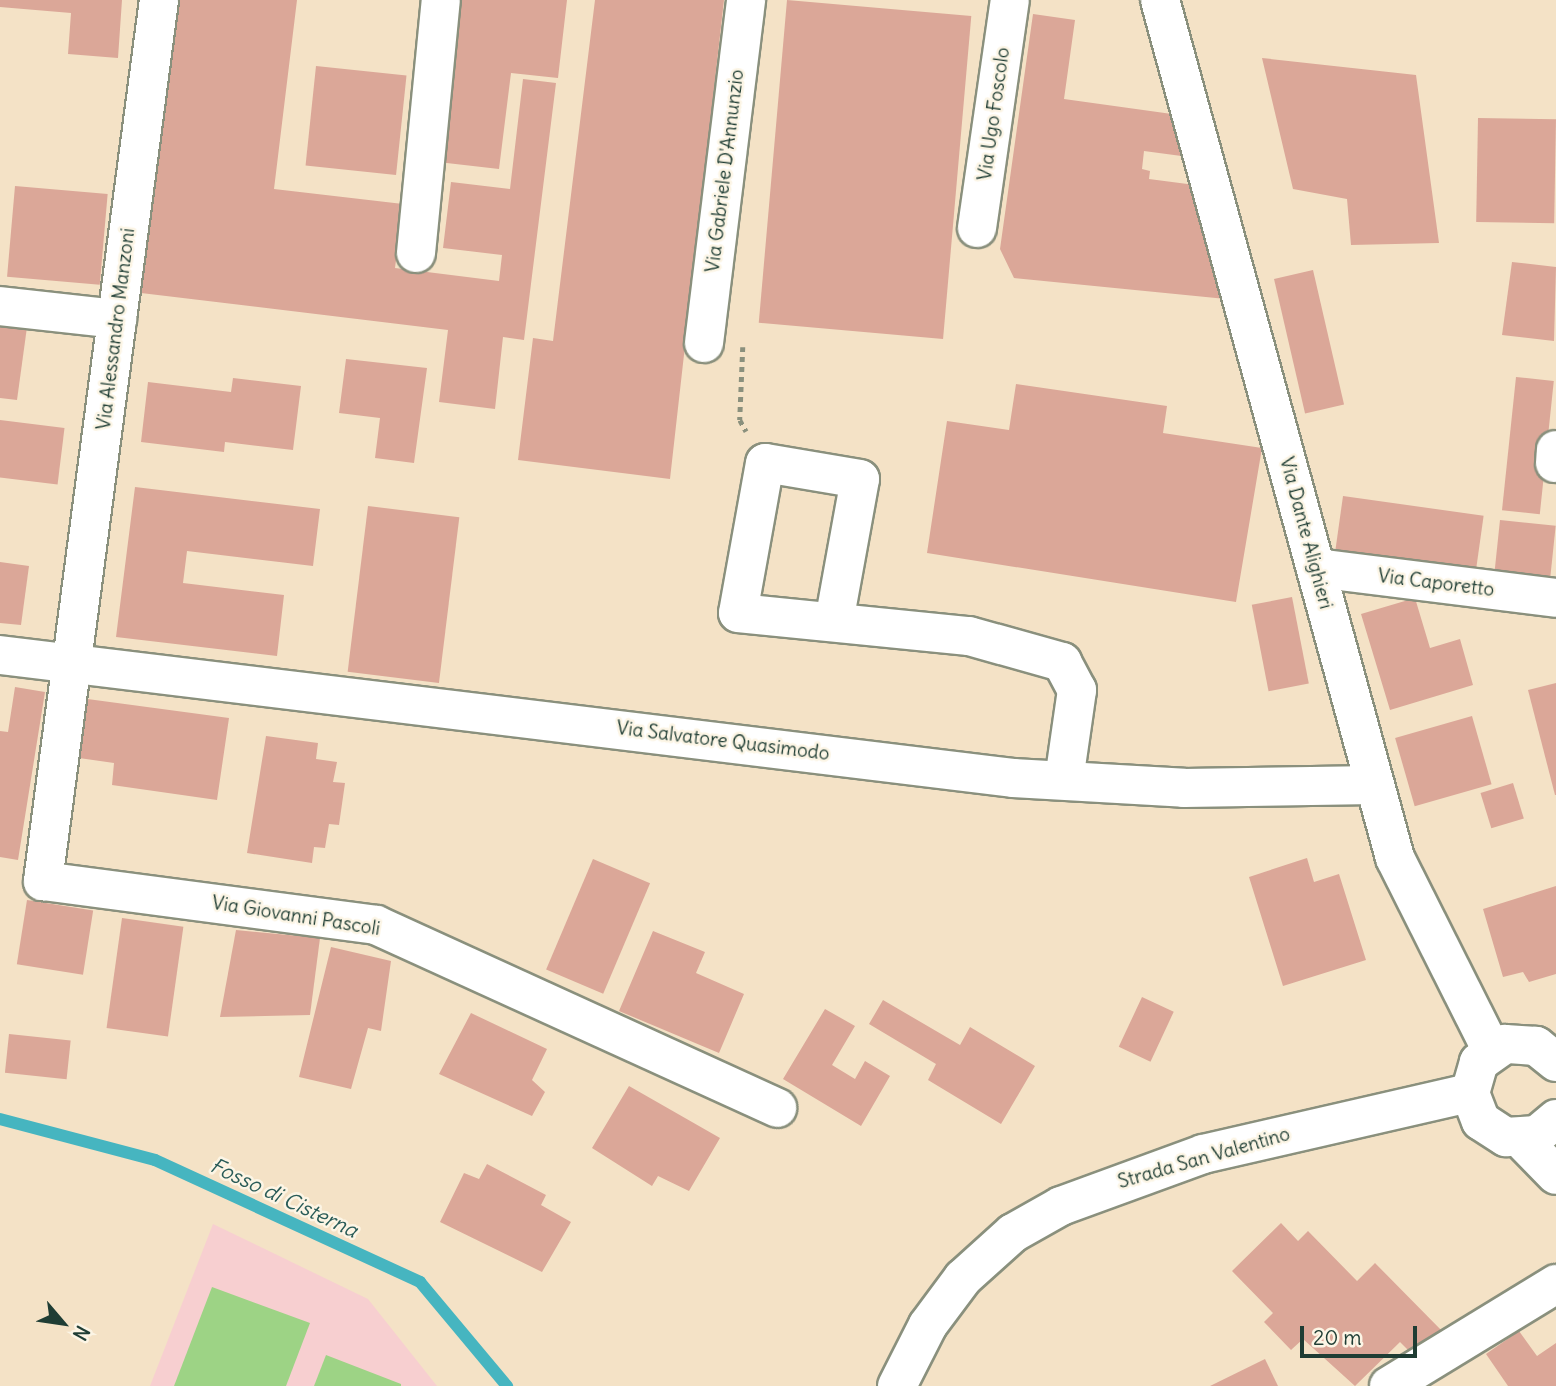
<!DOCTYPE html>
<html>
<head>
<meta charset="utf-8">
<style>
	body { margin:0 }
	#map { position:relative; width:1556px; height:1386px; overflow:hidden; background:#f4e2c6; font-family:Delius,sans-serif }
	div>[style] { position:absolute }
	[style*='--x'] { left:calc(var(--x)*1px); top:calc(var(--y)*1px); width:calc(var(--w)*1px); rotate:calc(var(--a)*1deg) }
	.built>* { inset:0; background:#f7cfd0 }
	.green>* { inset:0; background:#9dd385 }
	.stream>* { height:12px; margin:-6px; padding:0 6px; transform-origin:6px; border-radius:6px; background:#46b5c0 }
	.building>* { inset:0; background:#dba798; transform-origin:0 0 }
	.path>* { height:4.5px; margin-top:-2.25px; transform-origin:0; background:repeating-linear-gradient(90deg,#8a907d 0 5px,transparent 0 10px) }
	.roads { filter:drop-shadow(2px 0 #8a907d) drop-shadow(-2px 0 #8a907d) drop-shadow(0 2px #8a907d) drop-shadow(0 -2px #8a907d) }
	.minor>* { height:38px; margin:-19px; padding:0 19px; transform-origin:19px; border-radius:19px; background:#fff }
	span { translate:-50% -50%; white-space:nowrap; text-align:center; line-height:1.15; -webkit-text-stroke:5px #fcf5e5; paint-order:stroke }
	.street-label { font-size:19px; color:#1f3d34 }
	.water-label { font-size:21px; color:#295b57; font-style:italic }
	.north { position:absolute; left:28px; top:1288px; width:70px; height:70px; -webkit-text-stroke:5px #fcf5e5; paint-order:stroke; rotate:119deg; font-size:19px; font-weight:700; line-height:28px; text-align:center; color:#1f3d34 }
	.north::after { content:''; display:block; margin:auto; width:24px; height:32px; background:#1f3d34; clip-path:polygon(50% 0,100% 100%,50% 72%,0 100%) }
	.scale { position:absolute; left:1300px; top:1326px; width:117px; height:32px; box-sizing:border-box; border:4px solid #1f3d34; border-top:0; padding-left:9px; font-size:21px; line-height:24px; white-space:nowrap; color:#1f3d34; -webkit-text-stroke:5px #fcf5e5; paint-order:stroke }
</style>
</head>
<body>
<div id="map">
	<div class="built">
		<i style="clip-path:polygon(213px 1224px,368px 1299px,437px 1386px,150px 1386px)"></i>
	</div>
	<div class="green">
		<i style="clip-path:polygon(212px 1287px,310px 1323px,286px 1386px,174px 1386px)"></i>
		<i style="clip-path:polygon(326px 1355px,401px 1384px,401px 1386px,314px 1386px)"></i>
	</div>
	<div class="stream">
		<i style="--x:0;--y:1119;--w:160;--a:14.8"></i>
		<i style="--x:155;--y:1160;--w:292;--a:24.7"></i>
		<i style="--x:420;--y:1282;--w:136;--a:50.1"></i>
	</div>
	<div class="building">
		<i style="clip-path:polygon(0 0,122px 0,118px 58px,68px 54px,71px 13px,0 7px)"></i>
		<i style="clip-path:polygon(177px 0,297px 0,274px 189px,403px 204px,395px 268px,499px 281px,502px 255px,443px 248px,451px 182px,510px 189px,523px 79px,556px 83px,524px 340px,503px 337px,495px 409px,439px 402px,448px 330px,141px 293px)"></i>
		<i style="clip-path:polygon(458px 0,567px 0,558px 78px,511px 73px,499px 169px,438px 162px)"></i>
		<i style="clip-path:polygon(595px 0,724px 0,670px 479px,518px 460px,533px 338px,553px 341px)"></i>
		<i style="left:787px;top:0;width:185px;height:324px;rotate:5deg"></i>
		<i style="clip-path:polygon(1033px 14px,1075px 20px,1064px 99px,1179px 115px,1189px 157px,1144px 151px,1142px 169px,1150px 171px,1149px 179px,1195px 185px,1226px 299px,1014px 278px,1000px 249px)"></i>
		<i style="clip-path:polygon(1262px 58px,1416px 75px,1439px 243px,1351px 245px,1347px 199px,1293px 189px)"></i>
		<i style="left:316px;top:66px;width:91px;height:100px;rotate:6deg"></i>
		<i style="left:1478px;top:118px;width:78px;height:104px;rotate:1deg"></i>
		<i style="left:15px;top:186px;width:93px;height:91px;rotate:5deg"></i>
		<i style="clip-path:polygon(1512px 262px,1556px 267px,1554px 341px,1502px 335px)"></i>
		<i style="left:1313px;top:270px;width:138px;height:40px;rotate:77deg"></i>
		<i style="clip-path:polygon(0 324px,27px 327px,17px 400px,0 398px)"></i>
		<i style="clip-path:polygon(346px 359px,427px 368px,414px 463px,375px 458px,380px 418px,339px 413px)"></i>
		<i style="left:1516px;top:377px;width:38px;height:134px;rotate:6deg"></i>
		<i style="clip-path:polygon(233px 378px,301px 386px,293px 450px,225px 442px,224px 452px,141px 442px,148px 382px,231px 392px)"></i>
		<i style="clip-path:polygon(1016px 384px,1167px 406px,1163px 433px,1262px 448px,1236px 602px,927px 553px,947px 421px,1009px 430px)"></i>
		<i style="left:0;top:420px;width:65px;height:57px;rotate:7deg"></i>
		<i style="clip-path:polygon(135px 487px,320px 509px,313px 566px,187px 551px,183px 583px,284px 595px,277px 656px,116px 637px)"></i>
		<i style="left:1343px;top:496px;width:142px;height:57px;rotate:8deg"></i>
		<i style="left:368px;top:506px;width:92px;height:167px;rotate:7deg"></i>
		<i style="left:1500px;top:520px;width:56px;height:58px;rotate:6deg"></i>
		<i style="clip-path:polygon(0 562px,29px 566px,21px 625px,0 623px)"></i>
		<i style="left:1292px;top:597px;width:88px;height:41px;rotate:79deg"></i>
		<i style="clip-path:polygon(1415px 598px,1430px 648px,1460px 639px,1473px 685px,1390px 710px,1361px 614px)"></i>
		<i style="clip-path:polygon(1556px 683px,1556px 795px,1555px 795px,1528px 690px)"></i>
		<i style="clip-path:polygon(15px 687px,45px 692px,18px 860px,0 857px,0 731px,8px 732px)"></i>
		<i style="clip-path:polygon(80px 698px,229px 718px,217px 800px,112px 785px,114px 763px,72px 757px)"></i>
		<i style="left:1472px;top:716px;width:71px;height:80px;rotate:74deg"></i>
		<i style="clip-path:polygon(266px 736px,318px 743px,316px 759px,337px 762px,333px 782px,345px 783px,339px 825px,329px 824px,325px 848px,314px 847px,312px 863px,247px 853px)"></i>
		<i style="left:1513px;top:783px;width:37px;height:34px;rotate:73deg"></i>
		<i style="clip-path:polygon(1307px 858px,1314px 882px,1339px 874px,1366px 960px,1283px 986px,1249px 877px)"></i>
		<i style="left:593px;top:859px;width:62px;height:120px;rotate:23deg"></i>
		<i style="clip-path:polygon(1556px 886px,1556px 974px,1529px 982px,1523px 972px,1503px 977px,1483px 909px)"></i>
		<i style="left:27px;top:900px;width:67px;height:65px;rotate:9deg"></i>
		<i style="left:122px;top:918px;width:62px;height:111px;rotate:8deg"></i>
		<i style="clip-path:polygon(236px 930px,320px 938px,310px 1015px,220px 1017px)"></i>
		<i style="clip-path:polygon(653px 931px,705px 952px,696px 973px,744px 994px,719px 1053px,619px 1011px)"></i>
		<i style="clip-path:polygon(331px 947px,391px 961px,381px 1031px,368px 1028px,351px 1089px,299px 1077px)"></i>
		<i style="left:1142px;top:997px;width:35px;height:55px;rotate:25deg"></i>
		<i style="clip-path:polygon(883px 1000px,960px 1045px,970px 1027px,1035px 1066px,1001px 1124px,928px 1080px,936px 1064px,869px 1024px)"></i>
		<i style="clip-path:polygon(825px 1009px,855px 1026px,832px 1065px,855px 1079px,865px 1061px,890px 1076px,861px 1126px,783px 1079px)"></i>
		<i style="clip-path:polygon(471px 1013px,547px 1049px,532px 1080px,545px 1092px,532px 1116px,439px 1074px)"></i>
		<i style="left:9px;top:1034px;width:62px;height:39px;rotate:6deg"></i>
		<i style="clip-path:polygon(629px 1086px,720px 1138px,689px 1191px,658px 1176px,652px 1186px,592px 1148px)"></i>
		<i style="clip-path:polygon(487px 1164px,546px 1195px,541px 1205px,571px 1222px,542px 1272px,440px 1222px,464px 1173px,479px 1179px)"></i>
		<i style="clip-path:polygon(1281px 1223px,1298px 1241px,1308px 1231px,1357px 1281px,1375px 1263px,1445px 1334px,1418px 1360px,1400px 1342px,1355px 1386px,1303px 1339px,1291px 1350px,1264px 1322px,1273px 1313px,1232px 1271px)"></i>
		<i style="clip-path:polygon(1519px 1331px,1537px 1356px,1556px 1343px,1556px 1386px,1508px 1386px,1486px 1354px)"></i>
		<i style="clip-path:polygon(1265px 1359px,1278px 1386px,1210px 1386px)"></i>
	</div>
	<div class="path">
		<i style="--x:743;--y:347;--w:73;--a:92.4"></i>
		<i style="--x:740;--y:420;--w:13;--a:61"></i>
	</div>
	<div class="roads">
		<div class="minor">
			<i style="--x:159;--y:0;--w:889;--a:97.5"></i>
			<i style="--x:43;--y:881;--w:336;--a:7.5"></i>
			<i style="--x:376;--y:925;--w:441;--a:24.5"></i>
			<i style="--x:1160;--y:0;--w:890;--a:74.68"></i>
			<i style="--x:1395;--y:858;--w:216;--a:63.3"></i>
			<i style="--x:977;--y:228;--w:230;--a:-81.8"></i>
			<i style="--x:416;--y:253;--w:254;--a:-84.4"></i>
			<i style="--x:0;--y:306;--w:118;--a:6.3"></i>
			<i style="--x:704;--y:343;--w:346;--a:-83"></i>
			<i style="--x:1555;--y:463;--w:13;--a:-86"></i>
			<i style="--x:1316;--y:568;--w:242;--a:7.1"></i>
			<i style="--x:834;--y:622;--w:145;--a:-79.7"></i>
			<i style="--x:860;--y:479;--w:96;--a:-170.4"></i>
			<i style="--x:765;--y:463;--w:152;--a:100.2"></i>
			<i style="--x:738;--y:613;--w:232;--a:5.7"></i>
			<i style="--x:969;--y:636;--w:97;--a:15.6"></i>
			<i style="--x:1062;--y:662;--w:32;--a:62"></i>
			<i style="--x:1077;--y:690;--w:91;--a:98.2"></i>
			<i style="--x:0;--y:655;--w:1020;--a:6.92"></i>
			<i style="--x:1013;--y:778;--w:171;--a:3.3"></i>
			<i style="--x:1184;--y:788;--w:191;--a:-0.9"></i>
			<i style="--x:1556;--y:1062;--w:26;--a:-141"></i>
			<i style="--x:1536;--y:1046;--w:31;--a:-176"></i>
			<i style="--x:1505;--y:1044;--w:32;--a:145"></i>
			<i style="--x:1479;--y:1062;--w:32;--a:106"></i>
			<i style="--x:1470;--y:1093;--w:30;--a:69"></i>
			<i style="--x:1481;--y:1121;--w:30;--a:33"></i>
			<i style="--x:1506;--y:1137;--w:31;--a:-4"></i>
			<i style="--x:1537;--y:1135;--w:25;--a:-40"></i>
			<i style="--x:1521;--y:1139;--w:50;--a:45.8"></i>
			<i style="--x:897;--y:1386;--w:68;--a:-63.1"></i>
			<i style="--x:928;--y:1325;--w:59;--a:-53.3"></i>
			<i style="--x:963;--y:1278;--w:67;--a:-42"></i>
			<i style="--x:1013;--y:1233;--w:55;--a:-29.4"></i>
			<i style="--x:1061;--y:1206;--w:151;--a:-20.1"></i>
			<i style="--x:1203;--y:1154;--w:274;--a:-12.9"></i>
			<i style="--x:1389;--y:1386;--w:196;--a:-31.4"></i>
		</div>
	</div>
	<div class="street-label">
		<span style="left:994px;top:114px;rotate:-82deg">Via Ugo Foscolo</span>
		<span style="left:725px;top:171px;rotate:-83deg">Via Gabriele D'Annunzio</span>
		<span style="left:116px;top:329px;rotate:-83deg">Via Alessandro Manzoni</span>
		<span style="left:1306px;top:533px;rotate:75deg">Via Dante Alighieri</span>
		<span style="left:1436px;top:583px;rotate:7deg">Via Caporetto</span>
		<span style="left:723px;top:741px;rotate:7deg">Via Salvatore Quasimodo</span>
		<span style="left:296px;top:916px;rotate:9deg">Via Giovanni Pascoli</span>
		<span style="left:1204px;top:1158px;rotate:-16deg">Strada San Valentino</span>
	</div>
	<div class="water-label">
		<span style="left:284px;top:1198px;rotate:25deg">Fosso di Cisterna</span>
	</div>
	<div class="north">N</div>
	<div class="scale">20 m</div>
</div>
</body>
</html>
